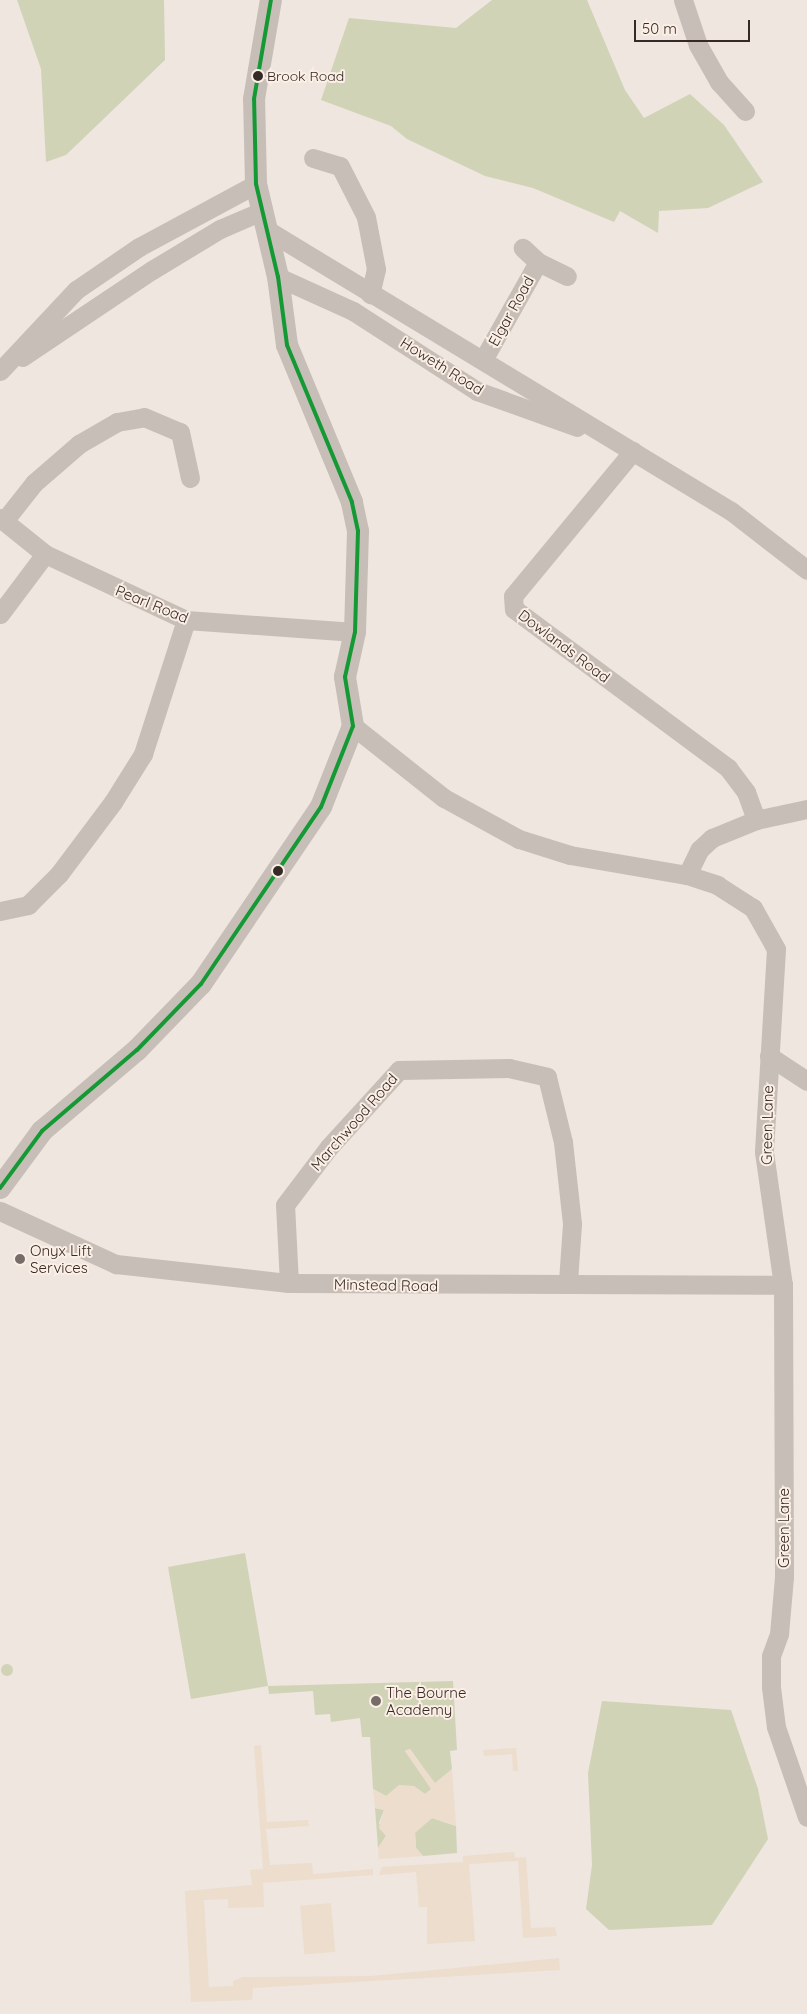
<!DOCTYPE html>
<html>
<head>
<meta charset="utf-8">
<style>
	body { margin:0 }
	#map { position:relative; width:807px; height:2014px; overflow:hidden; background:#eee6df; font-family:Quicksand,sans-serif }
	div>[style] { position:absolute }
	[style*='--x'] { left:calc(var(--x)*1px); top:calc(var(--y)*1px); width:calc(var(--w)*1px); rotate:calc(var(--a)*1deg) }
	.green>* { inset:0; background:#d1d3b7 }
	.round { border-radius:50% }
	.plaza>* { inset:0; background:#edddcd; transform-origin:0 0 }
	.minor>* { height:19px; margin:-9.5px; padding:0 9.5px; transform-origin:9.5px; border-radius:9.5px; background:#c7beb8 }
	.tertiary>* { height:22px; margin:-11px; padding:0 11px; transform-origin:11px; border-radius:11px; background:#c7beb8 }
	.bus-1>* { height:4px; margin:-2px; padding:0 2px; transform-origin:2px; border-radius:2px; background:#149934 }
	.dots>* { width:14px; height:14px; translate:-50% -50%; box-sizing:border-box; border:2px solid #fbefe6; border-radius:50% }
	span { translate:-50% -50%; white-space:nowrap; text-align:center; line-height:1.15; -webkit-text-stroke:4px #fbefe6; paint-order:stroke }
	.bus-label { font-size:14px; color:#372a26 }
	.left { translate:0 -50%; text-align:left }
	.street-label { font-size:15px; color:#372a26 }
	.poi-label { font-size:15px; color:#372a26 }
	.scale { position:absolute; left:634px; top:20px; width:116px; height:22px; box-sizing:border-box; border:2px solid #372a26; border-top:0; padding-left:6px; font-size:15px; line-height:18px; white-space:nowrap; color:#372a26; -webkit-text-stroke:4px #fbefe6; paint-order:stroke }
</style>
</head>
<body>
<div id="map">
	<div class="green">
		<i style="clip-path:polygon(17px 0,164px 0,165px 60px,66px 155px,46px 162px,41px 69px)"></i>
		<i style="clip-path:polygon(492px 0,587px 0,625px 90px,644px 118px,690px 94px,724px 125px,763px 182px,708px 208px,659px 211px,658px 233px,620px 211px,614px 222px,533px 188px,485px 176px,407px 139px,391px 126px,321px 100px,349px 18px,456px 28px)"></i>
		<i style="clip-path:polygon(245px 1553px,268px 1686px,453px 1681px,457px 1750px,450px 1751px,452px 1769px,435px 1784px,410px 1749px,405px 1751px,432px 1789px,425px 1794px,413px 1786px,386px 1796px,373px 1789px,370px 1737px,362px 1737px,360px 1718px,331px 1722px,330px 1714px,315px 1715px,313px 1691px,269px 1694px,268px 1686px,191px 1699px,168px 1567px)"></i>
		<i class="round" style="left:1px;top:1664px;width:12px;height:12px"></i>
		<i style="clip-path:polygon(602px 1701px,731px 1710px,758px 1789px,768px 1839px,712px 1925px,609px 1930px,586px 1909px,592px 1865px,588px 1773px)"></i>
		<i style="clip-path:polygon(375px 1808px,384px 1810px,379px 1823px,386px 1836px,378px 1848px)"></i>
		<i style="clip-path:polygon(432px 1818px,456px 1826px,457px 1853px,423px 1856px,416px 1848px,415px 1832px)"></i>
	</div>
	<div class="plaza">
		<i style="clip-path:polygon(261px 1745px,267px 1822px,308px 1820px,309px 1826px,266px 1829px,270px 1865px,312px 1863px,313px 1874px,373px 1869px,373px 1875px,263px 1883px,264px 1907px,228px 1908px,228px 1899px,204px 1900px,209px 1987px,233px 1986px,233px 1981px,243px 1977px,371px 1976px,559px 1958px,560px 1970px,253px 1988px,252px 2000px,191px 2002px,185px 1891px,252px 1885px,250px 1870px,263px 1869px,254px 1746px)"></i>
		<i style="clip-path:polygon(516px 1748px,518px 1771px,513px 1771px,512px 1754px,484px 1756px,483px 1750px)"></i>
		<i style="clip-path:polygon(409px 1749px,435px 1783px,452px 1769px,456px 1826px,432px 1818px,415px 1833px,416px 1848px,423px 1856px,379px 1859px,378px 1848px,386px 1836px,379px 1828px,384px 1810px,375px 1808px,373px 1789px,386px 1796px,399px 1785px,414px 1786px,425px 1794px,431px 1789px,405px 1751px)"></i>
		<i style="clip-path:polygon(514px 1852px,515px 1858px,526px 1857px,531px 1928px,555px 1927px,557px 1936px,523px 1938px,518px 1861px,469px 1864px,475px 1941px,427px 1944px,427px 1907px,419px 1907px,416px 1872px,379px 1875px,382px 1867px,463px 1862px,463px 1856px)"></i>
		<i style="left:331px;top:1903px;width:49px;height:31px;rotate:85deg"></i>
	</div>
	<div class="minor">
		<i style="--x:683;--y:0;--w:47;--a:71.6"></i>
		<i style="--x:698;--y:45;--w:43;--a:60.4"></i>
		<i style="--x:719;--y:82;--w:39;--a:48"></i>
		<i style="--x:313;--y:158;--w:28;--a:17"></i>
		<i style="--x:340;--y:166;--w:57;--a:63"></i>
		<i style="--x:366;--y:217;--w:53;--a:79.1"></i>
		<i style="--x:376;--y:269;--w:26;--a:103"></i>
		<i style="--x:267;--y:230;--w:542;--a:31.2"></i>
		<i style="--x:731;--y:511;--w:96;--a:37.8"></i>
		<i style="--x:538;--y:262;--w:32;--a:26"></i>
		<i style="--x:278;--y:277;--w:82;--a:24.4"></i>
		<i style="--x:353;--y:311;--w:148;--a:32.8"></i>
		<i style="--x:477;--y:391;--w:106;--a:19.8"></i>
		<i style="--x:22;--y:357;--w:156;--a:-33.8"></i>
		<i style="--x:152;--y:270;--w:79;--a:-31.1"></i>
		<i style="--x:220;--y:229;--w:46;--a:-23.2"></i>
		<i style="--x:483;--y:360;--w:112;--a:-60.7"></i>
		<i style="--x:538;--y:262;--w:21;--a:-137"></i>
		<i style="--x:0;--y:371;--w:111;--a:-46.8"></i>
		<i style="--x:76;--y:290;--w:76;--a:-34.3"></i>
		<i style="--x:139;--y:247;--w:133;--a:-28.3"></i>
		<i style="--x:633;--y:451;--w:188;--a:129.6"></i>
		<i style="--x:513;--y:596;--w:13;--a:86"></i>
		<i style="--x:514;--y:609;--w:267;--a:36.6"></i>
		<i style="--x:728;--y:768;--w:30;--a:53"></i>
		<i style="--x:746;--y:792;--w:30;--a:70"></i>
		<i style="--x:0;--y:518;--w:58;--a:38.7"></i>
		<i style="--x:45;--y:554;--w:156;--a:25.1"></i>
		<i style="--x:186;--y:620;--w:169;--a:4.1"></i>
		<i style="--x:4;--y:521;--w:48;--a:-51.7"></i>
		<i style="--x:34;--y:483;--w:60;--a:-40.9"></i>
		<i style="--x:79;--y:444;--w:44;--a:-30.1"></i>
		<i style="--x:117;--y:422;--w:27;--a:-10"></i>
		<i style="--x:144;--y:417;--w:39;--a:23"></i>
		<i style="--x:180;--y:432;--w:47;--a:77.7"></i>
		<i style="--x:0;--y:614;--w:75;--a:-53.1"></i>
		<i style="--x:353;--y:726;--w:116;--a:38.4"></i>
		<i style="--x:444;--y:798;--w:85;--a:28.7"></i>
		<i style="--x:519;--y:839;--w:53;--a:17.4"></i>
		<i style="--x:570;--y:855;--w:119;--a:9.7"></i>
		<i style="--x:687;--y:875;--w:32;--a:18"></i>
		<i style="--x:717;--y:885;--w:43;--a:32.6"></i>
		<i style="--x:753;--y:908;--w:47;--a:60.7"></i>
		<i style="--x:776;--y:949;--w:203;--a:93.4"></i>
		<i style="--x:764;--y:1152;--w:134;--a:81.9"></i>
		<i style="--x:783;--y:1285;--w:292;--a:89.8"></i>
		<i style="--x:784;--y:1577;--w:57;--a:95"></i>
		<i style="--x:779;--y:1634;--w:23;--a:110"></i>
		<i style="--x:771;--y:1656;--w:31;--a:90"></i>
		<i style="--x:771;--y:1687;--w:40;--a:82.9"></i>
		<i style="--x:776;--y:1727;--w:95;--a:71"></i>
		<i style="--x:687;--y:875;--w:28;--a:-64"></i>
		<i style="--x:699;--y:850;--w:18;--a:-43"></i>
		<i style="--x:712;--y:838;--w:48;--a:-22.2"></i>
		<i style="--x:756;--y:820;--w:52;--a:-12.2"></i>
		<i style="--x:0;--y:911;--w:29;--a:-12"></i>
		<i style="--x:28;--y:905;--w:44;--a:-45"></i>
		<i style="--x:59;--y:874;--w:90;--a:-53.1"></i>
		<i style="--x:113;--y:802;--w:57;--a:-58"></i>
		<i style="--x:143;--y:754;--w:141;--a:-72.2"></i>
		<i style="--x:769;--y:1056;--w:45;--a:33.3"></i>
		<i style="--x:0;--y:1211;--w:128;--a:24.6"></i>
		<i style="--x:116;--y:1264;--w:174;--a:6.3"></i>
		<i style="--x:289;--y:1283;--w:494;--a:0.2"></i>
		<i style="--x:289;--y:1283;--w:78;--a:-92.9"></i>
		<i style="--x:285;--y:1205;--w:73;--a:-52.8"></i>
		<i style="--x:329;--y:1147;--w:104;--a:-47.7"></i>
		<i style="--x:399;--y:1070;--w:110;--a:-1"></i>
		<i style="--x:509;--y:1068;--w:39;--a:13"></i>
		<i style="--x:547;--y:1077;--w:67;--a:76.2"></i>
		<i style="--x:563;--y:1142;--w:82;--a:83.7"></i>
		<i style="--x:572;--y:1224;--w:57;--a:94"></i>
	</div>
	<div class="tertiary">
		<i style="--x:0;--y:1188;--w:71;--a:-53.6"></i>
		<i style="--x:42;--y:1131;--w:125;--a:-40.5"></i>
		<i style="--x:137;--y:1050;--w:92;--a:-45.9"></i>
		<i style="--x:201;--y:984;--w:214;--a:-55.9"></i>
		<i style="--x:321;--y:807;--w:87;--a:-68.4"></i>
		<i style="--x:353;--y:726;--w:50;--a:-99.3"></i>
		<i style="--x:345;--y:677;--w:46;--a:-77.5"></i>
		<i style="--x:355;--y:632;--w:101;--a:-88.3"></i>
		<i style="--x:358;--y:531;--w:30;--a:-102"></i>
		<i style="--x:352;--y:502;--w:170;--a:-112.5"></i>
		<i style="--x:287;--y:345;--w:69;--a:-97.5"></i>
		<i style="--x:278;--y:277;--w:96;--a:-103.3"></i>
		<i style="--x:256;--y:184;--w:85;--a:-91.3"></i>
		<i style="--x:254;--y:99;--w:100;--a:-80.3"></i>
	</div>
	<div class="bus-1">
		<i style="--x:0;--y:1188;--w:71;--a:-53.6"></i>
		<i style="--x:42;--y:1131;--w:125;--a:-40.5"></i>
		<i style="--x:137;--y:1050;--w:92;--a:-45.9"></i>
		<i style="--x:201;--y:984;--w:214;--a:-55.9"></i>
		<i style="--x:321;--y:807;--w:87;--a:-68.4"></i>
		<i style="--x:353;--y:726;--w:50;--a:-99.3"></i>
		<i style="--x:345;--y:677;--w:46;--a:-77.5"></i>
		<i style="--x:355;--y:632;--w:101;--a:-88.3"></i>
		<i style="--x:358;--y:531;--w:30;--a:-102"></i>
		<i style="--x:352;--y:502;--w:170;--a:-112.5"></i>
		<i style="--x:287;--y:345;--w:69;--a:-97.5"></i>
		<i style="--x:278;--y:277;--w:96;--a:-103.3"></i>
		<i style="--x:256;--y:184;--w:85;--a:-91.3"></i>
		<i style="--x:254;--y:99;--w:100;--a:-80.3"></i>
	</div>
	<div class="dots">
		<i style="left:258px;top:76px;background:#372a26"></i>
		<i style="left:278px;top:871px;background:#372a26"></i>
		<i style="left:20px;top:1259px;background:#776c67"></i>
		<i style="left:376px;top:1701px;background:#776c67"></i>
	</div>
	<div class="bus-label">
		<span class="left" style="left:267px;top:76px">Brook Road</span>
	</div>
	<div class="street-label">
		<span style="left:511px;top:311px;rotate:-61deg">Elgar Road</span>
		<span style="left:442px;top:366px;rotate:32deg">Howeth Road</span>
		<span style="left:152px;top:604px;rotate:22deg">Pearl Road</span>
		<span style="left:564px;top:646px;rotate:37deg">Dowlands Road</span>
		<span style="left:354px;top:1122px;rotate:-49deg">Marchwood Road</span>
		<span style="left:767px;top:1125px;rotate:-89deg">Green Lane</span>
		<span style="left:386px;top:1285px;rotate:1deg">Minstead Road</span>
		<span style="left:784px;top:1528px;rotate:-90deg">Green Lane</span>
	</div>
	<div class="poi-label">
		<span class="left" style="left:30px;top:1259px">Onyx Lift<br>Services</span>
		<span class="left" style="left:386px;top:1701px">The Bourne<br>Academy</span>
	</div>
	<div class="scale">50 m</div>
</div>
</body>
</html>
